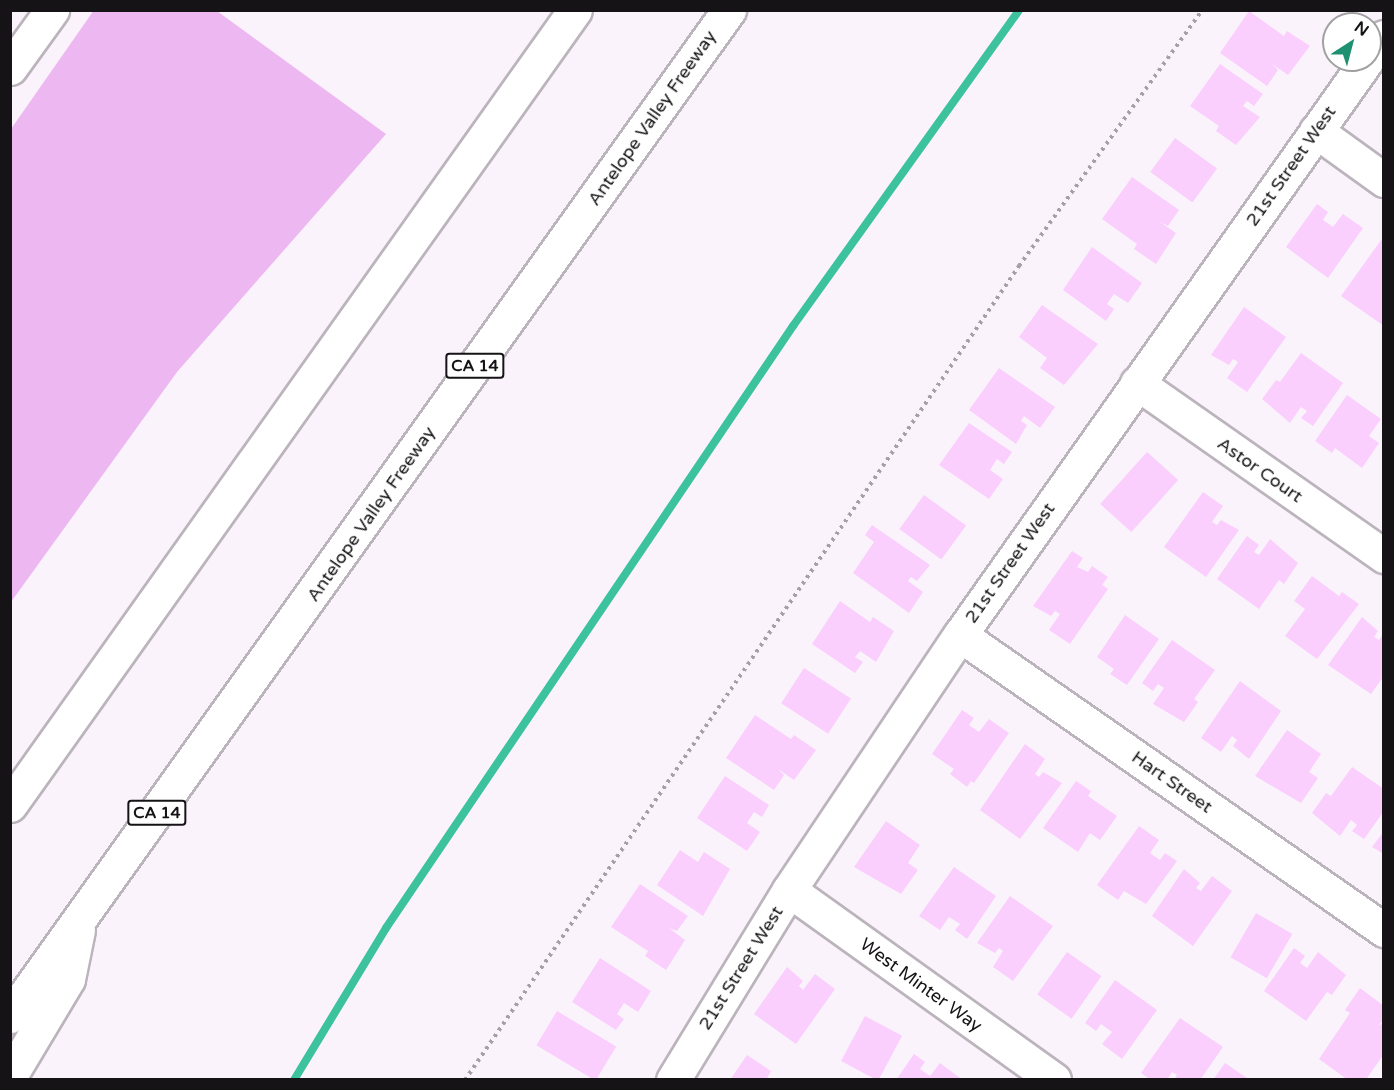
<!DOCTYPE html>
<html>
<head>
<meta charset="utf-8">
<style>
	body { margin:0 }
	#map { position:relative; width:1394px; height:1090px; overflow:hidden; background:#fbf3fc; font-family:"Varela Round",sans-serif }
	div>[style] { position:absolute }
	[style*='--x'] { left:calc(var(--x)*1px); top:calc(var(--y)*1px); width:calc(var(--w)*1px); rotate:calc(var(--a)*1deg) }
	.green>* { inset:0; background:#edb7f1 }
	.stream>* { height:8px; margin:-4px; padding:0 4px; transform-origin:4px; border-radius:4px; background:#3cc29d }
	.building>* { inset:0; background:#facffd; transform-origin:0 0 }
	.path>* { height:4px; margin-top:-2px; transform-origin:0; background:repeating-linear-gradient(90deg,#a59fa6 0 3px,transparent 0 7.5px) }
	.roads { filter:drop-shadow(2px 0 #bcb4bc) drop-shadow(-2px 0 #bcb4bc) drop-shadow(0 2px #bcb4bc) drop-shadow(0 -2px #bcb4bc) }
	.minor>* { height:33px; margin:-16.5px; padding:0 16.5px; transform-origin:16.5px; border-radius:16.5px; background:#fff }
	.highway>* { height:33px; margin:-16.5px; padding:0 16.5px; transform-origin:16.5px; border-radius:16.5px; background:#fff }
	span { translate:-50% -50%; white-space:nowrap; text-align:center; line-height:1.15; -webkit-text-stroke:4.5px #fff; paint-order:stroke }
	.shield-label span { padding:2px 4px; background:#fff; border:2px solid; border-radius:4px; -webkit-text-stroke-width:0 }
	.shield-label { font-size:16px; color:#161316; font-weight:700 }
	.street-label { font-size:18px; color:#161316 }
	.frame { position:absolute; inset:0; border:12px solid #161316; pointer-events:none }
	.north { position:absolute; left:1322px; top:12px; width:60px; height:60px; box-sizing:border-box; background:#fff; border:2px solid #a2a1a2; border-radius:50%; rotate:36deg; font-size:16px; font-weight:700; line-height:24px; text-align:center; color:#161316 }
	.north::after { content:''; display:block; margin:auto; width:21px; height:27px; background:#1f9173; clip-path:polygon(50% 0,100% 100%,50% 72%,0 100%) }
</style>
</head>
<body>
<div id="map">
	<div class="green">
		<i style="clip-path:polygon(94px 10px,217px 11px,386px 134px,177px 372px,11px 602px,11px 129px)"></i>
	</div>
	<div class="stream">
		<i style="--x:294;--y:1080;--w:178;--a:-58.8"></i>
		<i style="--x:386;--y:928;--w:727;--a:-55.94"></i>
		<i style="--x:793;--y:326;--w:388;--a:-54.4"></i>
	</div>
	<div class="building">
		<i style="clip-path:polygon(1249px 11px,1284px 36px,1287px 31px,1310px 46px,1288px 75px,1272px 64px,1278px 70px,1267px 86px,1220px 53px)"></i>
		<i style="clip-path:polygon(1220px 64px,1263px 94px,1254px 106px,1247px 101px,1243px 106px,1260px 117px,1236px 145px,1216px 131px,1219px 126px,1190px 106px)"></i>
		<i style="left:1175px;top:138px;width:52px;height:42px;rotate:36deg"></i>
		<i style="clip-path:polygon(1132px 177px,1179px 210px,1168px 226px,1160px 222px,1176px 233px,1156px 264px,1134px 249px,1137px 244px,1102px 219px)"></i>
		<i style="clip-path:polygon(1317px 204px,1328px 212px,1323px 220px,1333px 227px,1343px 214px,1363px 228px,1328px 278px,1286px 247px)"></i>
		<i style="clip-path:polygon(1381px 240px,1384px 242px,1384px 326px,1341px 296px)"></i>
		<i style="clip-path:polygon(1092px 247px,1142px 283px,1128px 303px,1114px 294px,1107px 304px,1114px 309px,1106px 321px,1063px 290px)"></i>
		<i style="clip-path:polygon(1042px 305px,1098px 344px,1064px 385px,1040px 368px,1047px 358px,1019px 337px)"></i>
		<i style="clip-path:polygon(1244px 307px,1286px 337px,1247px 392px,1227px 378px,1238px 362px,1233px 359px,1229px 365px,1211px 355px)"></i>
		<i style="clip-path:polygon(1301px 353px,1343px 383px,1313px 426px,1301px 418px,1307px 411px,1301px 407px,1290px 423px,1262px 399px,1276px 380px,1280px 382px)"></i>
		<i style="clip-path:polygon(999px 368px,1055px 407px,1040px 428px,1024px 416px,1021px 421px,1027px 425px,1016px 444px,969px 410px)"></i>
		<i style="clip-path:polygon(1347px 395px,1381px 419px,1369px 436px,1379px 443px,1362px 468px,1335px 448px,1332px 453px,1315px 441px)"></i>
		<i style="clip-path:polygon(969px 423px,1012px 452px,1004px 464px,997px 459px,990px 470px,1003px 479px,989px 499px,939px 465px)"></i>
		<i style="left:1147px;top:452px;width:42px;height:70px;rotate:42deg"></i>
		<i style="clip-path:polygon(1203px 492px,1223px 506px,1212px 522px,1217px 525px,1221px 520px,1239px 530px,1206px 577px,1164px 547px)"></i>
		<i style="left:924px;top:495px;width:52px;height:42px;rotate:36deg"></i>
		<i style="clip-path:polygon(872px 525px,930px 565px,917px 581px,911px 577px,908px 581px,923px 592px,909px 613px,853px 573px,874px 542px,865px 535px)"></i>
		<i style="clip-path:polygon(1247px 536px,1259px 545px,1254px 552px,1259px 555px,1270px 539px,1298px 563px,1284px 584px,1279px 580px,1259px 609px,1217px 579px)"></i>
		<i style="clip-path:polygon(1072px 551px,1083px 558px,1077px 567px,1088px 572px,1092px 566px,1108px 577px,1102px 585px,1108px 589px,1070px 644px,1049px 630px,1060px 614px,1055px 611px,1051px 616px,1033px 606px)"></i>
		<i style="clip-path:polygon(1312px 576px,1339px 596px,1342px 592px,1359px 604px,1317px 659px,1285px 636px,1305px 609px,1294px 601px)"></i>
		<i style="clip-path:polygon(840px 601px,870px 622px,873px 617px,894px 631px,876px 662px,860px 651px,855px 657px,863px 662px,855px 673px,812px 644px)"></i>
		<i style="clip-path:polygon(1125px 615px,1159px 639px,1127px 685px,1110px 674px,1114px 669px,1097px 657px)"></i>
		<i style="clip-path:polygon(1362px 617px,1378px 631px,1374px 637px,1379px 640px,1384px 633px,1384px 676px,1371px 694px,1328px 665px)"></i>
		<i style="clip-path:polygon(1172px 640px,1215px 670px,1194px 699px,1198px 702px,1184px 722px,1153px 704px,1164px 688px,1158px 684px,1153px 691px,1142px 683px)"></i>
		<i style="left:804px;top:668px;width:56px;height:42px;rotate:33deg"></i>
		<i style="clip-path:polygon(1240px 681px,1281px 711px,1249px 759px,1233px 746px,1237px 740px,1232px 736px,1221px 752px,1201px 738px)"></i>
		<i style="clip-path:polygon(962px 710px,974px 718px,969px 725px,979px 732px,989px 719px,1009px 733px,974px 783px,971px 781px,967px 787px,950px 774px,954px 769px,932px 754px)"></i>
		<i style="clip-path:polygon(755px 715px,791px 739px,794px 735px,816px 750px,794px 780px,778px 769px,784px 775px,774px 790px,726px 758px)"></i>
		<i style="clip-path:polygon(1287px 730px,1321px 754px,1309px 772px,1318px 778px,1301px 803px,1255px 776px)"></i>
		<i style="clip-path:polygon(1025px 744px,1045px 759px,1035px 774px,1039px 777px,1043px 772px,1062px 783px,1020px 839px,980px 810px)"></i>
		<i style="clip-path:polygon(1352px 767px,1384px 789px,1384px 811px,1364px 839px,1352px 831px,1357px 825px,1351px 820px,1340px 836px,1312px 813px,1326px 793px,1331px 796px)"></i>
		<i style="clip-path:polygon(725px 776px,769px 805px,762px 817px,754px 812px,747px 823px,760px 832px,747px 851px,697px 818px)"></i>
		<i style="clip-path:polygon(1076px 781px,1091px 791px,1088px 796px,1117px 816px,1100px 840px,1090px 833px,1078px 852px,1043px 828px)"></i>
		<i style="clip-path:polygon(886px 821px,920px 845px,908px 863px,918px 870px,901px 894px,854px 867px)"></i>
		<i style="clip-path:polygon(1139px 826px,1159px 840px,1150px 853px,1160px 860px,1165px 853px,1177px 861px,1146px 904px,1124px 891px,1118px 900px,1097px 885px)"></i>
		<i style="clip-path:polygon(1384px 831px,1384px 854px,1372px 847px)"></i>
		<i style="clip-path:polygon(680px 850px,698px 862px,704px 852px,730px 869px,703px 916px,657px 885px)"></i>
		<i style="clip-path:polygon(954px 867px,996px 896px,967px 939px,955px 930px,960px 924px,949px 917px,940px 930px,919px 916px)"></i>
		<i style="clip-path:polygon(1184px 869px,1200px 883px,1196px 888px,1201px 891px,1212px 876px,1232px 891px,1193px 946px,1152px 916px)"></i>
		<i style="clip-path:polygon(640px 884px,688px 916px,677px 931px,669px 928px,685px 940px,666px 970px,645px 956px,648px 951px,611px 927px)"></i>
		<i style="clip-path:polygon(1010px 896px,1053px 926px,1013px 981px,993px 967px,1003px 951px,999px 948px,995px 953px,977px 943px)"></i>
		<i style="left:1256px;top:913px;width:42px;height:51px;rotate:30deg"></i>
		<i style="clip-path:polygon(1294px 948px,1305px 956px,1300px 963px,1307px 968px,1318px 952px,1346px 975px,1332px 995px,1327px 992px,1306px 1021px,1264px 991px)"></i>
		<i style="left:1067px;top:952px;width:42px;height:52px;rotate:35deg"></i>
		<i style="clip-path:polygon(600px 958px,651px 991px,638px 1012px,624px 1003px,617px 1014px,624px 1019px,616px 1030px,572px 1002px)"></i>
		<i style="clip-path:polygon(787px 967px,803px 981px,799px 986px,803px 990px,815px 974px,835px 989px,796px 1044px,754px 1014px)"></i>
		<i style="clip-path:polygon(1115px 980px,1157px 1010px,1122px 1059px,1102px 1044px,1112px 1032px,1101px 1024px,1096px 1031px,1085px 1023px)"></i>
		<i style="clip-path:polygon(1360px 988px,1384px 1006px,1384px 1019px,1378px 1026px,1384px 1022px,1384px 1054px,1367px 1078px,1348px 1080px,1319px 1059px,1350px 1013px,1345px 1010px)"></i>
		<i style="left:557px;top:1011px;width:69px;height:40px;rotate:31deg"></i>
		<i style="left:865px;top:1016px;width:42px;height:51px;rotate:28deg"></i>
		<i style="clip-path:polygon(1180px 1018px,1223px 1047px,1200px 1080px,1174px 1080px,1177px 1075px,1172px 1072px,1167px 1080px,1151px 1080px,1141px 1073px)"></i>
		<i style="clip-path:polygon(914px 1054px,925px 1062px,920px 1069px,930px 1076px,940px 1063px,960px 1078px,896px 1080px)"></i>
		<i style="clip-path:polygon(747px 1055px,771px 1071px,766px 1080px,730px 1080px)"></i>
		<i style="clip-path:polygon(1225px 1063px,1250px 1080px,1213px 1080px)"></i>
	</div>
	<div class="path">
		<i style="--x:465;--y:1080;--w:985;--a:-55.76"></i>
		<i style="--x:1019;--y:266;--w:315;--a:-54.4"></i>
	</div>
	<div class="roads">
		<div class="minor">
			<i style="--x:1370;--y:55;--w:23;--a:-52"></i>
			<i style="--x:10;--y:68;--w:72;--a:-54.1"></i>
			<i style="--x:1316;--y:131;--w:84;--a:35.8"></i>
			<i style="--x:1137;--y:383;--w:302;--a:35"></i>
			<i style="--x:960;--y:635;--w:517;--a:34.83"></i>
			<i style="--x:789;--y:890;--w:326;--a:35.6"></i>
			<i style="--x:673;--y:1080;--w:223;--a:-58.6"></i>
			<i style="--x:789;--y:890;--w:307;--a:-56.2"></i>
			<i style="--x:960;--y:635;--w:704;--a:-54.71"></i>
		</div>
		<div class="highway">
			<i style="--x:10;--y:805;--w:975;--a:-54.6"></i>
			<i style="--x:10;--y:1016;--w:1237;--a:-54.45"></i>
			<i style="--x:10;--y:1076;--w:113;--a:-59.1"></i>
			<i style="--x:68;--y:979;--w:50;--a:-78.5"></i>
		</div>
	</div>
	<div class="shield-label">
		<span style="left:475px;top:366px">CA 14</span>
		<span style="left:157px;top:813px">CA 14</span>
	</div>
	<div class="street-label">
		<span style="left:652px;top:118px;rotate:-55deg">Antelope Valley Freeway</span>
		<span style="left:1291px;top:166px;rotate:-55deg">21st Street West</span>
		<span style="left:1260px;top:470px;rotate:35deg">Astor Court</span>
		<span style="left:371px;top:514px;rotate:-55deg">Antelope Valley Freeway</span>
		<span style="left:1010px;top:563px;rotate:-55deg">21st Street West</span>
		<span style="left:1172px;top:782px;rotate:35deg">Hart Street</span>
		<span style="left:741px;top:968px;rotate:-58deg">21st Street West</span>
		<span style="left:921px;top:985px;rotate:36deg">West Minter Way</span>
	</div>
	<div class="frame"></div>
	<div class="north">N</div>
</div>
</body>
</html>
